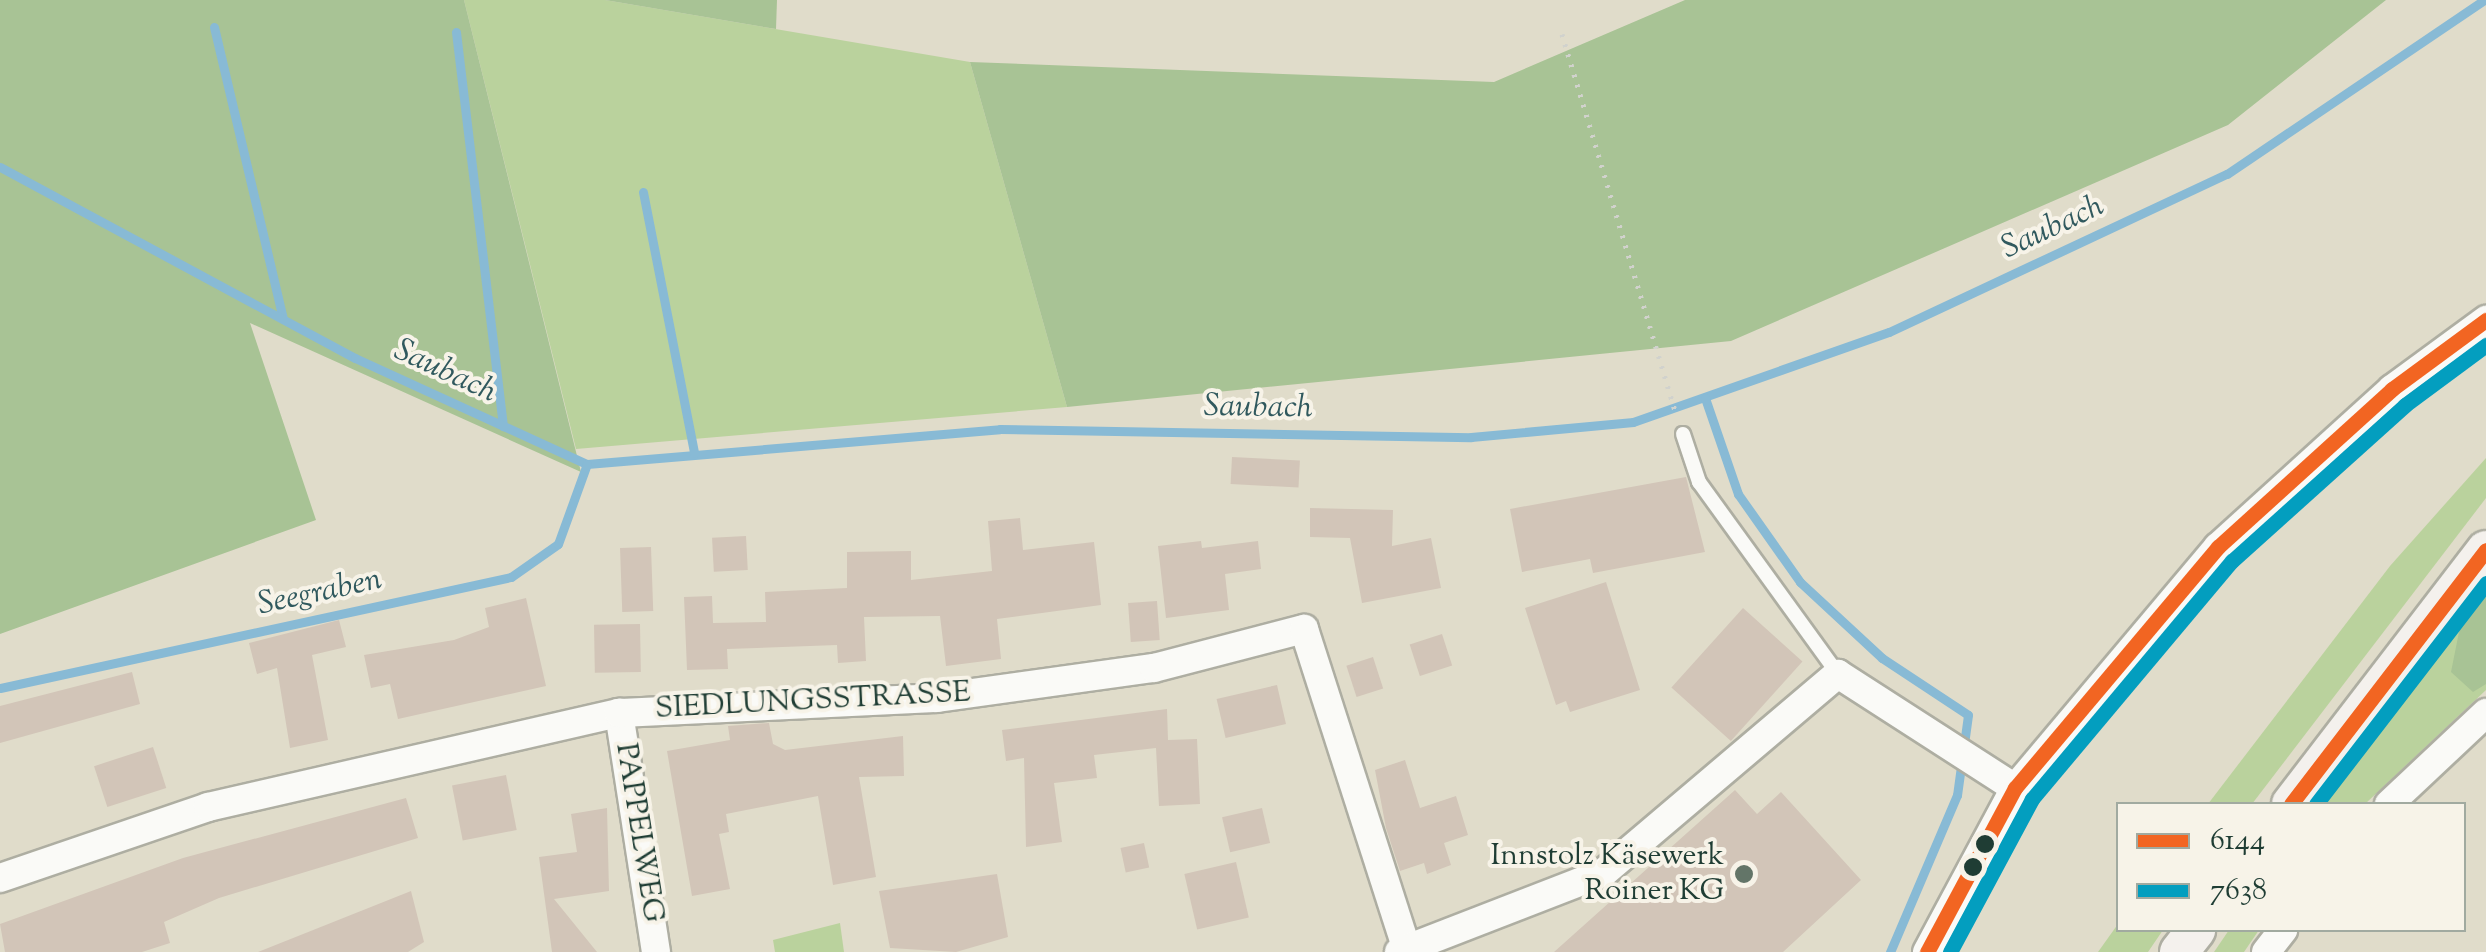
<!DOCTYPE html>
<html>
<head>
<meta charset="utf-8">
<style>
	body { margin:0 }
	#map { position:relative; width:2486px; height:952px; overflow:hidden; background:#e0dcca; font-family:"Sorts Mill Goudy",serif }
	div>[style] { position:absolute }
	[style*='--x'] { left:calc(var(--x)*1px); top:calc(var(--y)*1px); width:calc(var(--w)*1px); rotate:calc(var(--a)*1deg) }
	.green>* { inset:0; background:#bad29d }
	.forest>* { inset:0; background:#a8c395 }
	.stream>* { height:9px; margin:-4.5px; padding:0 4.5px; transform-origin:4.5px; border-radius:4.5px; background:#88bad5 }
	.building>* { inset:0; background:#d2c5b8; transform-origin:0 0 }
	.path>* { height:5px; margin-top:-2.5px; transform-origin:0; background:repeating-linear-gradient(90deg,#d1d2cd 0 2.5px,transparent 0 10.5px) }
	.roads { filter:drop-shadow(2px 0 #aeaea2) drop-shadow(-2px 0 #aeaea2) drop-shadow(0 2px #aeaea2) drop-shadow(0 -2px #aeaea2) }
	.service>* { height:14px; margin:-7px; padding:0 7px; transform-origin:7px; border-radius:7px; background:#fafaf7 }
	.minor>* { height:28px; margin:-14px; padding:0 14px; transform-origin:14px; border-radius:14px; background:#fafaf7 }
	.secondary>* { height:38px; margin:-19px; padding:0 19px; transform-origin:19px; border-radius:19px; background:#f4f1ed }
	.bus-1>* { height:15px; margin:-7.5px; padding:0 7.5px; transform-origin:7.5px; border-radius:7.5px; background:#f26522 }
	.bus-2>* { height:15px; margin:-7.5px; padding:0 7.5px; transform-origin:7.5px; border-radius:7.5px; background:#039ebf }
	.dots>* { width:28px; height:28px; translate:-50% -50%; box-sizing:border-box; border:5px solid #f7f3e8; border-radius:50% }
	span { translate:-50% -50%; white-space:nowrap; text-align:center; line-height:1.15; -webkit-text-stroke:8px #f7f3e8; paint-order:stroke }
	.street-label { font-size:30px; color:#1f3d34 }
	.poi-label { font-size:30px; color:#1f3d34 }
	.right { translate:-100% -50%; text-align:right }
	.water-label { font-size:32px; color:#30595e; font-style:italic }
	.legend { position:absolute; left:2116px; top:802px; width:350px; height:130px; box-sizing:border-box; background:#f7f3e8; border:2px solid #a1aaa0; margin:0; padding:12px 18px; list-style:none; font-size:30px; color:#1f3d34 }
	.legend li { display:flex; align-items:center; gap:20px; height:50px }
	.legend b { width:50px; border:2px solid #a1aaa0 }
</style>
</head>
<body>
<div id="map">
	<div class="green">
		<i style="clip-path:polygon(464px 0,605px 0,970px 62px,1067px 407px,576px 449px)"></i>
		<i style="clip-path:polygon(2486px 458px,2486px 498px,2252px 804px,2208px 804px,2390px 566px)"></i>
		<i style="clip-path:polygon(2486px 592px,2486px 690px,2365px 804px,2312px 804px)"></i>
		<i style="clip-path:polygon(840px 923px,844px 952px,775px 952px,773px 940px)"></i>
		<i style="clip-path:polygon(2118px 924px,2118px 930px,2163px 930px,2148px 952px,2098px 952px)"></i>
		<i style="clip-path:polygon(2229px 930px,2259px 930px,2244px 952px,2214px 952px)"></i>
	</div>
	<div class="forest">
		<i style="clip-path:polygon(0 0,464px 0,581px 472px,250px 323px,316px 520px,0 634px)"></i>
		<i style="clip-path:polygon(605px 0,777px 0,776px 29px)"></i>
		<i style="clip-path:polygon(1685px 0,2386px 0,2228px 125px,1731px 341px,1067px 407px,970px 62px,1494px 82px)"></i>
		<i style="clip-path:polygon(2486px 592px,2486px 684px,2473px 692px,2451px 672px,2461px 622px)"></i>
	</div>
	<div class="stream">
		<i style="--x:214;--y:27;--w:300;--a:76.7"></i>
		<i style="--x:456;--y:32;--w:397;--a:83.2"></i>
		<i style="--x:0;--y:167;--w:403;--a:28.3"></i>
		<i style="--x:355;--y:358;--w:255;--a:24.6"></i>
		<i style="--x:587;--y:464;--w:414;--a:-4.8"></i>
		<i style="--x:1000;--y:429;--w:471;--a:1"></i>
		<i style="--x:1471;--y:437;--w:163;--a:-5.3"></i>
		<i style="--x:1633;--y:422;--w:271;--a:-19.4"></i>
		<i style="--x:1889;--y:332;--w:373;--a:-25.1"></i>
		<i style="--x:2227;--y:174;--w:310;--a:-34.1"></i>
		<i style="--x:643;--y:192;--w:266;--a:78.9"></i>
		<i style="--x:1705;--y:398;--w:102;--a:71"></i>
		<i style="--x:1738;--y:494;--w:108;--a:54.8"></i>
		<i style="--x:1800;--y:582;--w:112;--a:42.8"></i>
		<i style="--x:1882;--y:658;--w:103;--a:33.5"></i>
		<i style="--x:1968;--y:715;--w:81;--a:97.8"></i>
		<i style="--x:1957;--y:795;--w:171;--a:113.1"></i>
		<i style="--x:0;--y:688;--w:523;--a:-12.26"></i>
		<i style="--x:511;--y:577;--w:57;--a:-35.1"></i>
		<i style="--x:558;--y:544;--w:85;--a:-70.1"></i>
	</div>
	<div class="building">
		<i style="left:1232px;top:457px;width:68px;height:27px;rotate:3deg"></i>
		<i style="clip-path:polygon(1686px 477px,1705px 552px,1593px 573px,1590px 559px,1522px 572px,1510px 509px)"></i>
		<i style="clip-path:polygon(1310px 508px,1393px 510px,1392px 546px,1431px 538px,1441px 588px,1362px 603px,1350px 538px,1310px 537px)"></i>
		<i style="clip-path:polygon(1020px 518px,1023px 550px,1094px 542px,1101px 605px,997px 619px,1001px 659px,946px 666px,940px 616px,864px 617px,866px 661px,838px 663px,837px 645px,727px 649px,728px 669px,687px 670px,684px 597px,712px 596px,713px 623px,766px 622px,765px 592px,847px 588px,847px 552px,911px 551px,911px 580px,992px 571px,988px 521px)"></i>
		<i style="left:746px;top:536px;width:34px;height:34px;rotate:87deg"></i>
		<i style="clip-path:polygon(1201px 541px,1202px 548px,1258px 541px,1261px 569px,1225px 574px,1229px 610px,1166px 618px,1158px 546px)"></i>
		<i style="left:651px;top:547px;width:64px;height:31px;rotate:88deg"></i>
		<i style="clip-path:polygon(1606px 582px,1640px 690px,1570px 712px,1566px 701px,1556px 705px,1525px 608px)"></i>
		<i style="clip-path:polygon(526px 598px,546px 686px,398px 719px,390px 684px,371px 688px,364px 655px,454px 640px,489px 627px,485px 608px)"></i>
		<i style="left:1157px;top:601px;width:39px;height:29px;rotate:86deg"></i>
		<i style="left:1743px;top:608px;width:80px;height:107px;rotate:42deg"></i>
		<i style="clip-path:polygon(339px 620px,346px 647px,312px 655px,328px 740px,290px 748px,277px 668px,257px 674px,249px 643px)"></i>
		<i style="left:640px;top:624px;width:48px;height:46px;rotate:89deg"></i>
		<i style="left:1442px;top:634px;width:33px;height:34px;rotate:72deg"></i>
		<i style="left:1373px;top:657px;width:33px;height:28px;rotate:72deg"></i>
		<i style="clip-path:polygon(132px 672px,140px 704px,0 743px,0 706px)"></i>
		<i style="left:1277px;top:685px;width:40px;height:62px;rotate:77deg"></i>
		<i style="clip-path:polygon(1167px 709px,1168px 740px,1197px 739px,1200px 804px,1159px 806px,1156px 748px,1094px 755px,1097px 778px,1054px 783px,1062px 842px,1026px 847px,1024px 758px,1006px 761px,1002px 730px)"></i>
		<i style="clip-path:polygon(769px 723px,773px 744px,785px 750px,903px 736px,904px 776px,859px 777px,876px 877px,833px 885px,818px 796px,726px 814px,729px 832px,719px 834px,730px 889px,692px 896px,667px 751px,730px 740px,728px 726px)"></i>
		<i style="left:153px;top:747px;width:43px;height:62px;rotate:72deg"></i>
		<i style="clip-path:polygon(1405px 760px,1420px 808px,1456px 796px,1468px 835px,1444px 843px,1451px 865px,1427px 874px,1424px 863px,1400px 871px,1386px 828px,1375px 770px)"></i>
		<i style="left:506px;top:775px;width:56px;height:55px;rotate:79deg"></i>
		<i style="clip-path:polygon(1735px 790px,1757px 814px,1781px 792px,1861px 880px,1783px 952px,1554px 952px)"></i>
		<i style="clip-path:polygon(406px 798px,418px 838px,219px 898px,164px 922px,170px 943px,142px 952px,5px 952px,0 924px,183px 858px)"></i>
		<i style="clip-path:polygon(607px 808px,609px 891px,554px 899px,597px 952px,552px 952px,539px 857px,577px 852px,571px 814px)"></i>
		<i style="left:1262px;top:808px;width:36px;height:41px;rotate:77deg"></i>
		<i style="left:1144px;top:843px;width:25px;height:24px;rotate:78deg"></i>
		<i style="left:1236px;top:862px;width:57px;height:53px;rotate:77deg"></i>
		<i style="clip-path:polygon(997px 874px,1008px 937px,956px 952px,890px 948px,879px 891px)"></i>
		<i style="clip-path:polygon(411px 891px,424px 942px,408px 952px,258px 952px)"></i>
	</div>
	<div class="path">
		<i style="--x:1562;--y:34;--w:397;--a:73.3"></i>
	</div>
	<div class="roads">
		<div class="service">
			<i style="--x:1683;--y:434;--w:51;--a:71.6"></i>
			<i style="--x:1699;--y:482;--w:237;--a:54.1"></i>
		</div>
		<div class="minor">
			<i style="--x:619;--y:713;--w:242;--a:81.2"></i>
			<i style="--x:2389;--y:804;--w:133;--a:-43.2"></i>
			<i style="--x:0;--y:878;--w:220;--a:-18.8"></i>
			<i style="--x:208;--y:807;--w:422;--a:-12.9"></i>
			<i style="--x:619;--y:713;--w:318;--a:-2.7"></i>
			<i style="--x:937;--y:698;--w:219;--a:-7.9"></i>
			<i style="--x:1154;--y:668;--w:155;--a:-14.6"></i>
			<i style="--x:1304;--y:629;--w:337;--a:72.2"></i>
			<i style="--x:1399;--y:952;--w:219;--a:-21.2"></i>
			<i style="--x:1603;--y:873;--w:308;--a:-40.3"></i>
			<i style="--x:1838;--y:674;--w:211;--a:32.8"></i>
			<i style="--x:1927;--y:952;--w:186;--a:-61.8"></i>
			<i style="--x:2015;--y:788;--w:315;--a:-49.9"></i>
			<i style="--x:2218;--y:547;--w:235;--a:-42.2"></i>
			<i style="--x:2392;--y:389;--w:117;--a:-36.3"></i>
			<i style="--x:2266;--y:952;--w:28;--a:-52"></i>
		</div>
		<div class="secondary">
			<i style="--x:2291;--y:804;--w:320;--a:-52.5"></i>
			<i style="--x:2179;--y:952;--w:28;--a:-52"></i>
		</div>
	</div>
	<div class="bus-1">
		<i style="--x:2291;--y:804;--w:320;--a:-52.5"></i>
		<i style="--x:1927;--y:952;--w:186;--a:-61.8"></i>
		<i style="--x:2015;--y:788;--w:315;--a:-49.9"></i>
		<i style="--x:2218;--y:547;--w:235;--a:-42.2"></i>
		<i style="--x:2392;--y:389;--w:117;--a:-36.3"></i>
	</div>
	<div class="bus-2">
		<i style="--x:2316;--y:804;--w:279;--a:-52.4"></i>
		<i style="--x:1950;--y:952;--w:174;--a:-61.8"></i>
		<i style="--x:2032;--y:799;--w:311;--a:-50"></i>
		<i style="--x:2232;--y:561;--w:233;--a:-42"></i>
		<i style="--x:2405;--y:405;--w:101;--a:-36.5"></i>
	</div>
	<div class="dots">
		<i style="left:1985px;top:844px;background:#1f3d34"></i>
		<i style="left:1973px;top:867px;background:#1f3d34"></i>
		<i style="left:1744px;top:874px;background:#637568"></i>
	</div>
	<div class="street-label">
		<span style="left:813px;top:702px;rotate:-3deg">SIEDLUNGSSTRASSE</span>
		<span style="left:638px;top:833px;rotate:81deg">PAPPELWEG</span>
	</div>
	<div class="poi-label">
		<span class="right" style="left:1724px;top:874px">Innstolz Käsewerk<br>Roiner KG</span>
	</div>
	<div class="water-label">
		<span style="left:2053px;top:228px;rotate:-25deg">Saubach</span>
		<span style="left:445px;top:372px;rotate:25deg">Saubach</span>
		<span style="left:1258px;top:408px;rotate:1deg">Saubach</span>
		<span style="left:320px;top:593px;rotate:-12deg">Seegraben</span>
	</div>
	<ul class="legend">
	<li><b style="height:12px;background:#f26522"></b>6144</li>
	<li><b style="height:12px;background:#039ebf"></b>7638</li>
	</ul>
</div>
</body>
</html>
